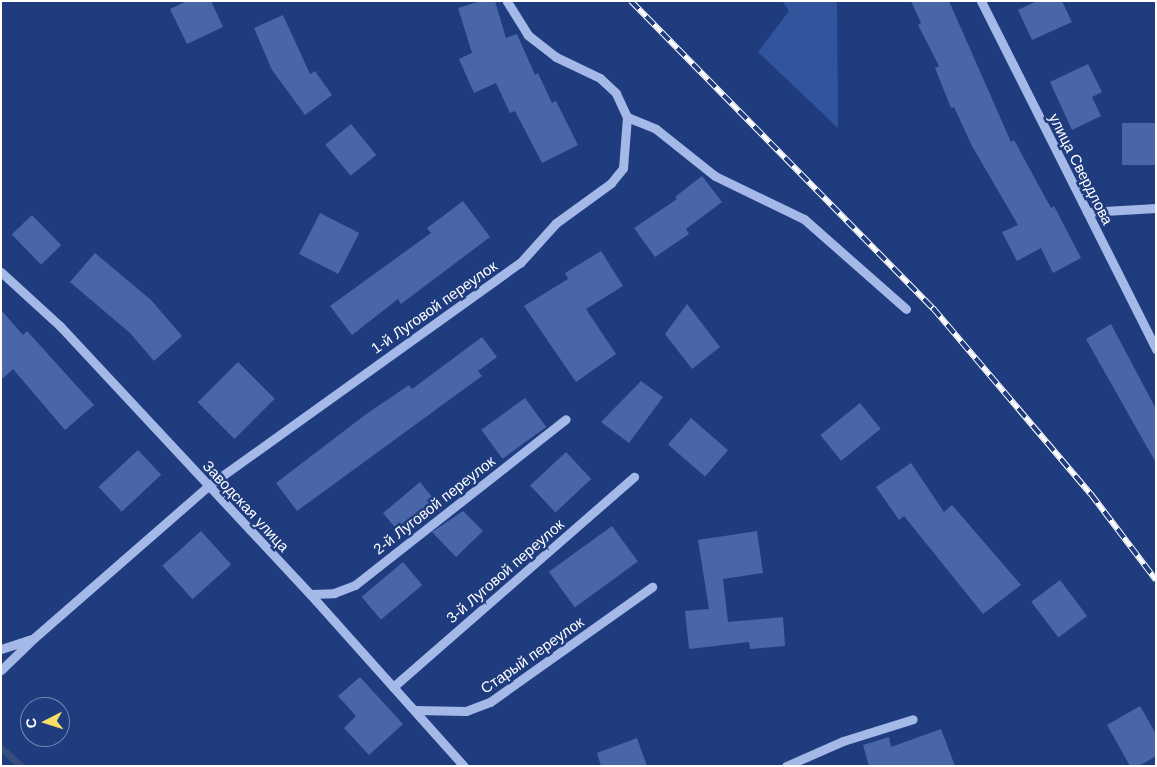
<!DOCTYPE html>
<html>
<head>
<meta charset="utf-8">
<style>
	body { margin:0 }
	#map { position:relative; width:1157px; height:767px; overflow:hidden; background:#1f3c7f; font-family:Helvetica,sans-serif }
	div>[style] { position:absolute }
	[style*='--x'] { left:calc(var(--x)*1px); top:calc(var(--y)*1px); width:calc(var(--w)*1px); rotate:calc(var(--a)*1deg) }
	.green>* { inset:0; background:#32549d }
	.stream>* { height:7px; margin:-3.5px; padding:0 3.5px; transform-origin:3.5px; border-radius:3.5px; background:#374d7e }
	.building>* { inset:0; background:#4866a8; transform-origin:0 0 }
	.minor>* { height:9px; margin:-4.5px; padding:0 4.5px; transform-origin:4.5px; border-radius:4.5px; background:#a4b9e8 }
	.rail>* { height:5.5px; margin-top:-2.75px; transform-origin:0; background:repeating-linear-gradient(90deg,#1f3c7f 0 11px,#fff 0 22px); box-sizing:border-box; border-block:1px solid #fff }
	span { translate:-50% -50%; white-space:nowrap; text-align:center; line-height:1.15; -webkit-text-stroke:5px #1f3c7f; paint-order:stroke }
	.street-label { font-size:15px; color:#fff }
	.frame { position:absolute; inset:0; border:2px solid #fff; pointer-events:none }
	.north { position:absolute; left:20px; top:697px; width:50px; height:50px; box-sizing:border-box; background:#1f3c7f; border:1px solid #798ab2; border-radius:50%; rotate:265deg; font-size:14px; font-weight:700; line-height:20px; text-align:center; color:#fff }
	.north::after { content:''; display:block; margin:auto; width:18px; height:22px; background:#f6df64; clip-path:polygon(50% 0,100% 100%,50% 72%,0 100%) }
</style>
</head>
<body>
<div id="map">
	<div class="green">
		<i style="clip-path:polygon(782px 1px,837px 1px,838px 128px,758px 52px,789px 11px)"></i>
	</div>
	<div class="stream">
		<i style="--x:1;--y:748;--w:27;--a:42"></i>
	</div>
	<div class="building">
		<i style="clip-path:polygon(187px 1px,211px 1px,223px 27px,187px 44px,170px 9px)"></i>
		<i style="clip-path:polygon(481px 1px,495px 1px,506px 38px,517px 34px,535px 75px,538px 73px,552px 103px,556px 101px,578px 145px,542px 163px,515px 111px,510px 113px,496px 83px,474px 93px,459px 59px,472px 53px,458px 8px)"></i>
		<i style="clip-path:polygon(911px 1px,949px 1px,1011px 142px,1014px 140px,1051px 208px,1054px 206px,1081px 258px,1053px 273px,1041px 248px,1017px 261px,1002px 232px,1018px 225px,972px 146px,954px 107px,951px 108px,935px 68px,939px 66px,918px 25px,921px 23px)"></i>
		<i style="clip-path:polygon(1037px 1px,1062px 1px,1072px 22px,1032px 40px,1018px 10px)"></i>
		<i style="clip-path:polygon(283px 15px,310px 74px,315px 71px,332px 95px,305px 115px,272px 70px,254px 28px)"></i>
		<i style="clip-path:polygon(1088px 64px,1102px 92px,1092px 97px,1101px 116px,1072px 130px,1050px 82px)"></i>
		<i style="left:1156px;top:123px;width:42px;height:34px;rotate:90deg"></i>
		<i style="left:351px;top:124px;width:40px;height:33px;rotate:51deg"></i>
		<i style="clip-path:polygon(702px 176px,722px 202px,686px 229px,689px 234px,655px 257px,634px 228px,677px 199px,675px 197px)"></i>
		<i style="clip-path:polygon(463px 201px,490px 237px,401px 304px,398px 299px,352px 335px,330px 306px,431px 233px,427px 228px)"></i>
		<i style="left:320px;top:213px;width:44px;height:46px;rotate:27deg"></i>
		<i style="left:32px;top:215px;width:42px;height:28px;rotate:46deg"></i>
		<i style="clip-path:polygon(601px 251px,623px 286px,586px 309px,616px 354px,576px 382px,524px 306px,568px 279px,565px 273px)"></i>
		<i style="clip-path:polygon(95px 253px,151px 300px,182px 336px,154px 361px,130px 333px,70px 282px)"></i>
		<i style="clip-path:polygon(687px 304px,720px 347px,692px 369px,665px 334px)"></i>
		<i style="clip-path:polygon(1px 310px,23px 335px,27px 331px,94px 405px,65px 430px,13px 369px,1px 380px)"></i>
		<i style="clip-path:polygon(1111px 324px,1156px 409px,1156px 463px,1086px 339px)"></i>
		<i style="clip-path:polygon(482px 337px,497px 357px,478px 371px,482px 376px,297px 511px,276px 483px,365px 415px,409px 385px,412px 389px)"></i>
		<i style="left:238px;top:362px;width:52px;height:57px;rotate:45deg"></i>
		<i style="clip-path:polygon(641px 381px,663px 397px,629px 443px,601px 422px)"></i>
		<i style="left:525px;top:398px;width:36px;height:54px;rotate:54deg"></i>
		<i style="left:860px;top:403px;width:33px;height:51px;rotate:51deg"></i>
		<i style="left:691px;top:418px;width:49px;height:35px;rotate:41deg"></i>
		<i style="left:138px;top:450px;width:34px;height:54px;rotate:47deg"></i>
		<i style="left:566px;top:452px;width:37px;height:49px;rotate:47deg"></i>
		<i style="clip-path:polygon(911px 463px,944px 512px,952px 505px,1021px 585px,983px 614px,904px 516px,899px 520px,876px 487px)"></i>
		<i style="clip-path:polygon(420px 482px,442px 509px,402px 536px,383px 513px)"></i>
		<i style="clip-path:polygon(463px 511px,483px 531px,456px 557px,432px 532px)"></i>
		<i style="left:612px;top:526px;width:44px;height:78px;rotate:54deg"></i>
		<i style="left:201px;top:531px;width:45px;height:52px;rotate:48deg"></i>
		<i style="clip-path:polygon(757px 531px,763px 573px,723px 579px,728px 622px,783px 617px,785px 646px,750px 649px,749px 642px,689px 649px,685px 611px,709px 609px,698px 540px)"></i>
		<i style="left:403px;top:562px;width:30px;height:54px;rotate:50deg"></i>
		<i style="left:1060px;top:580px;width:45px;height:36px;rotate:53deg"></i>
		<i style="clip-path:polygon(360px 677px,403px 724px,369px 755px,344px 728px,356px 716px,338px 696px)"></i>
		<i style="clip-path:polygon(1140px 706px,1156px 734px,1156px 756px,1139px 766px,1130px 766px,1107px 725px)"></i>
		<i style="clip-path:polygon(941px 729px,955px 766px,869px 766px,863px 745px,889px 737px,891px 747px)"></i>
		<i style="clip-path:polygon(637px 738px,647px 766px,601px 766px,597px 753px)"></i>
	</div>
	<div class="minor">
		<i style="--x:981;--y:1;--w:390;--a:63.3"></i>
		<i style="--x:627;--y:117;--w:31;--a:22"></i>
		<i style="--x:656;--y:129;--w:75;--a:38.5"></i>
		<i style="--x:715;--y:176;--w:99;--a:25.8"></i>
		<i style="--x:804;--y:219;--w:136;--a:41.4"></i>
		<i style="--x:1087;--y:212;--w:69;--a:-3.3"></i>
		<i style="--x:1;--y:272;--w:80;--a:42.5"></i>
		<i style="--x:60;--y:326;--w:367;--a:47"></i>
		<i style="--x:310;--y:594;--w:231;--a:48.2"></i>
		<i style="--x:310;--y:594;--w:24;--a:-2"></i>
		<i style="--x:334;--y:593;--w:22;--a:-21"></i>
		<i style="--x:355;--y:585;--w:268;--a:-38.2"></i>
		<i style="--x:1;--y:649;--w:32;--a:-18"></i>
		<i style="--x:1;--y:670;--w:46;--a:-44.1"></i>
		<i style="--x:34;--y:638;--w:231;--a:-41.1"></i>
		<i style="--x:208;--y:486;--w:384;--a:-35.6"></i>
		<i style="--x:520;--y:263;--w:54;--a:-48"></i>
		<i style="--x:556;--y:223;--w:68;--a:-36"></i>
		<i style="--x:611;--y:183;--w:19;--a:-51"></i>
		<i style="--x:623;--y:168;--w:51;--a:-85.5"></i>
		<i style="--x:627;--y:117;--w:26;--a:-115"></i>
		<i style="--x:616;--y:93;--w:22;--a:-137"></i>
		<i style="--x:600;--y:78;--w:49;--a:-154.5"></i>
		<i style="--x:556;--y:57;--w:36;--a:-142"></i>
		<i style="--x:528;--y:35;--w:40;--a:-122"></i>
		<i style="--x:393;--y:687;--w:320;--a:-41.1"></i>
		<i style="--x:415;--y:710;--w:51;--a:1.1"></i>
		<i style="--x:466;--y:711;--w:26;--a:-21"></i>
		<i style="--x:490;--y:702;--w:199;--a:-35.4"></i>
		<i style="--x:786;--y:766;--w:62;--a:-23.7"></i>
		<i style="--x:843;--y:741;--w:73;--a:-17.4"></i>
	</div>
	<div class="rail">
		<i style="--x:631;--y:1;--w:431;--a:45.5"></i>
		<i style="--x:933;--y:308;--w:244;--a:49.7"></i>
		<i style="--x:1091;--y:494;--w:108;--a:52.9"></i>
	</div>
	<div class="street-label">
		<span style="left:1081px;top:169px;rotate:63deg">улица Свердлова</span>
		<span style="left:434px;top:307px;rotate:-35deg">1-й Луговой переулок</span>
		<span style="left:434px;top:505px;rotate:-38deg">2-й Луговой переулок</span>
		<span style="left:246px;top:506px;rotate:47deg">Заводская улица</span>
		<span style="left:505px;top:571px;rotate:-41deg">3-й Луговой переулок</span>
		<span style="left:532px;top:655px;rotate:-35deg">Старый переулок</span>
	</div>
	<div class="frame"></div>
	<div class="north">С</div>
</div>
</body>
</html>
